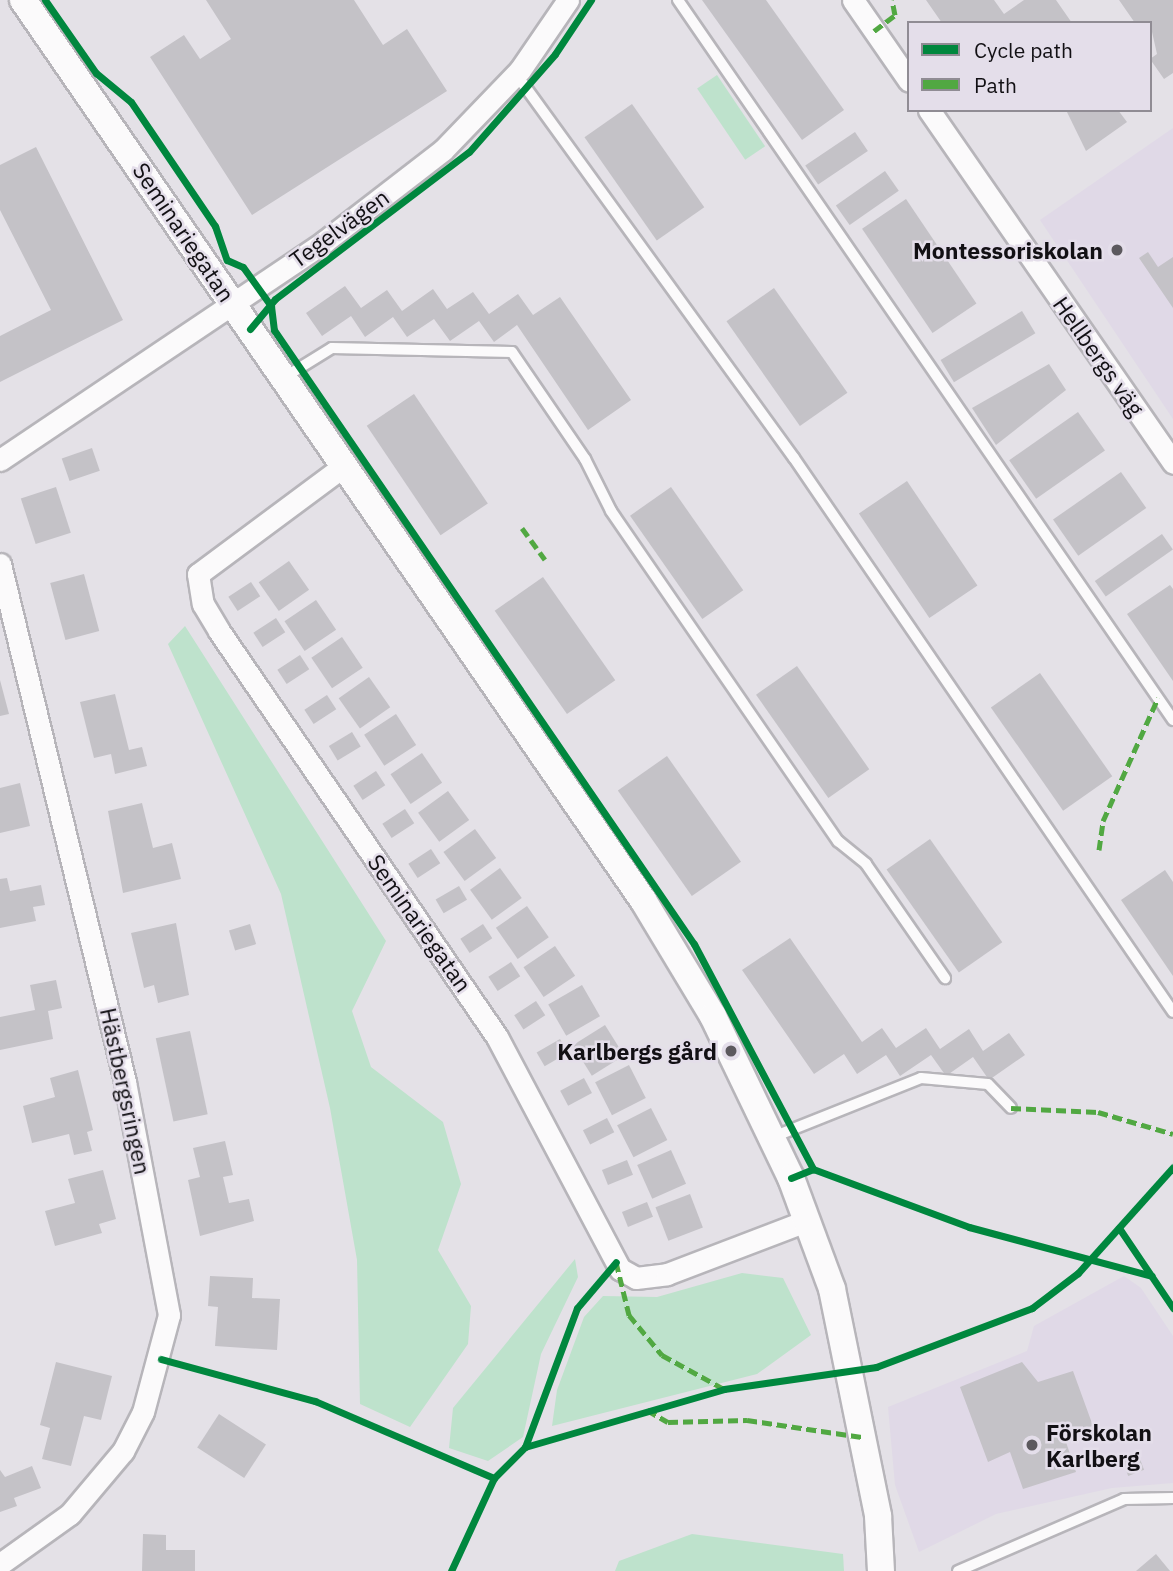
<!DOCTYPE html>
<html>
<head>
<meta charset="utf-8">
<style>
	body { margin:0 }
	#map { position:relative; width:1173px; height:1571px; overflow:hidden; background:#e4e1e7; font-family:"IBM Plex Sans",sans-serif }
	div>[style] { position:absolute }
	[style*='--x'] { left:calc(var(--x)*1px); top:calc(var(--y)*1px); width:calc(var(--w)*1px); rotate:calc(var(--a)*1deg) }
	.built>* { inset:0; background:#e0d9e7 }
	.green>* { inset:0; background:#bee2cc; transform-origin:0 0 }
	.building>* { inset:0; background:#c4c2c7; transform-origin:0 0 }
	.roads { filter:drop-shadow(2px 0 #b7b5ba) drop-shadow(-2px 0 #b7b5ba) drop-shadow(0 2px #b7b5ba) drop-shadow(0 -2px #b7b5ba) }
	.service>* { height:10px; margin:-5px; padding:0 5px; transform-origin:5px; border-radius:5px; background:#fbfafb }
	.minor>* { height:21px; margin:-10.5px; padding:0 10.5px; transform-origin:10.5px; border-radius:10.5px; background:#fbfafb }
	.tertiary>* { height:26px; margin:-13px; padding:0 13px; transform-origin:13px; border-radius:13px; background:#fbfafb }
	.quiet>* { height:5px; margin-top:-2.5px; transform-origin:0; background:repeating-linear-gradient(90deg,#51a842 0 10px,transparent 0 15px) }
	.cycleway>* { height:7px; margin:-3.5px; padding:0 3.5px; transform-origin:3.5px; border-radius:3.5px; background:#00873e }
	.dots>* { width:19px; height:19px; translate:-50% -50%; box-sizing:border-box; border:4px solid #e4deea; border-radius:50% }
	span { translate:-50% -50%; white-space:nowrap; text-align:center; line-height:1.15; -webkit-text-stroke:5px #e4deea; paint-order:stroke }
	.street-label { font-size:23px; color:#121014 }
	.poi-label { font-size:23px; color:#121014; font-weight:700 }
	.right { translate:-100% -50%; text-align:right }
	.left { translate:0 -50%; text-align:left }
	.legend { position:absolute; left:907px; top:21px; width:245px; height:91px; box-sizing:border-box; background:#e4deea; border:2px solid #908c94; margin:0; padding:9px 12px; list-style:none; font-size:21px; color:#121014 }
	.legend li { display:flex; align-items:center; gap:14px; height:35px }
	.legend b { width:35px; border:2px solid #908c94 }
</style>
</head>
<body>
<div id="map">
	<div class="built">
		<i style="clip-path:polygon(1173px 128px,1173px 419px,1040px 220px)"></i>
		<i style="clip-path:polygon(1124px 1276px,1141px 1288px,1173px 1336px,1173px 1483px,1112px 1488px,996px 1514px,919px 1552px,895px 1485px,888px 1407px,1027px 1351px,1034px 1326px)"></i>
	</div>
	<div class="green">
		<i style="left:717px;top:75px;width:86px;height:24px;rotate:56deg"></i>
		<i style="clip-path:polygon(185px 626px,386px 941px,352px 1011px,371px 1067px,443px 1122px,461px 1184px,438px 1250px,471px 1306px,468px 1344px,410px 1427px,360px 1404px,357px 1260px,330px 1108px,281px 894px,168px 644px)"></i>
		<i style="clip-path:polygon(575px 1259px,578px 1277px,541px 1354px,523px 1437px,488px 1461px,449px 1448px,453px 1408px)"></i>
		<i style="clip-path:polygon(742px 1273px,783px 1278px,811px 1335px,757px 1374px,552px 1426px,557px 1390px,584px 1317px,603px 1296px,657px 1297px)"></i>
		<i style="clip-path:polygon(692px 1534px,843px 1554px,844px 1571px,615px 1571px,619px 1561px)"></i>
	</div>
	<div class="building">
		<i style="clip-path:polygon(206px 0,354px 0,383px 45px,407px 29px,447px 91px,252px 215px,150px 57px,184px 35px,200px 59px,231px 39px)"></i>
		<i style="clip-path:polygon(702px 0,766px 0,844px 110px,802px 140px)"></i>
		<i style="clip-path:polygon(926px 0,994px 0,1004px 14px,1024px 0,1056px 0,1072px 23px,942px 23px)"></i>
		<i style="clip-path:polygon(1119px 0,1173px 0,1173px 73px,1164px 79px,1150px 59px,1157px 54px,1150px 23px,1135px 23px)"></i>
		<i style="left:632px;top:104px;width:126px;height:58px;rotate:55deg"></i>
		<i style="clip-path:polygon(1066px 110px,1118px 110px,1127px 122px,1086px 151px)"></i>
		<i style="left:855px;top:132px;width:23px;height:60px;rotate:56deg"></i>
		<i style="clip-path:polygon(36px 147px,123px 320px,0 382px,0 336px,51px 310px,0 210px,0 165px)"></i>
		<i style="left:885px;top:171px;width:24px;height:60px;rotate:55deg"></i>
		<i style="left:906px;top:199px;width:126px;height:53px;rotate:56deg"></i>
		<i style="clip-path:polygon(1148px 252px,1158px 267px,1173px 257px,1173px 308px,1139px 258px)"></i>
		<i style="clip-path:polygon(345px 286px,361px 308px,387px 290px,402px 311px,433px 289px,447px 309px,473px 292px,489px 314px,518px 294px,533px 315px,560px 297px,631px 400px,588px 430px,517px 325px,494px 342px,479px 321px,450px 341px,434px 319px,407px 337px,393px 317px,365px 337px,351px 316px,322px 336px,306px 313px)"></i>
		<i style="left:774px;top:288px;width:128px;height:58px;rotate:55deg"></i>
		<i style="left:1022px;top:311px;width:26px;height:95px;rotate:59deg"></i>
		<i style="clip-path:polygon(1049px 364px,1066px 390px,996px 445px,972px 408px)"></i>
		<i style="left:414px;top:394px;width:132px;height:57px;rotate:56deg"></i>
		<i style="left:1078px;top:412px;width:47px;height:84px;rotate:55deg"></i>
		<i style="left:92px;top:448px;width:24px;height:32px;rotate:71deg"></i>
		<i style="left:1121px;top:472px;width:44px;height:83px;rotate:55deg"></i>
		<i style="left:907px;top:481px;width:126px;height:58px;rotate:56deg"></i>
		<i style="left:56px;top:487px;width:48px;height:37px;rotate:72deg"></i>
		<i style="left:671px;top:487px;width:126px;height:50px;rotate:55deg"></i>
		<i style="left:1162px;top:534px;width:19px;height:82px;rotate:55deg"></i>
		<i style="left:289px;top:561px;width:35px;height:37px;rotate:55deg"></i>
		<i style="left:84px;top:574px;width:59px;height:35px;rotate:75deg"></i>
		<i style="left:543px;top:577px;width:126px;height:59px;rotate:55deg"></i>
		<i style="left:251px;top:582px;width:17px;height:27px;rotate:57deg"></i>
		<i style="clip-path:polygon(1170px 585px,1173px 589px,1173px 681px,1127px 614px)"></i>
		<i style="left:316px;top:600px;width:36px;height:38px;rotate:56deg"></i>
		<i style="left:276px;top:618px;width:17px;height:27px;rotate:57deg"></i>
		<i style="left:342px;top:637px;width:37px;height:37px;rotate:56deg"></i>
		<i style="left:300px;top:655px;width:17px;height:27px;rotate:57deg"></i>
		<i style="left:797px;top:666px;width:126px;height:50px;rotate:55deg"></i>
		<i style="left:1040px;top:673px;width:126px;height:60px;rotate:55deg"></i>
		<i style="left:369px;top:677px;width:37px;height:37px;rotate:55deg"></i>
		<i style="clip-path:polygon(0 680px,9px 714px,0 716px)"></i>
		<i style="clip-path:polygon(115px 694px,129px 750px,142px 747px,147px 766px,115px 774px,111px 754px,94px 758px,80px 702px)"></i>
		<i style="left:327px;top:695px;width:17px;height:27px;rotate:57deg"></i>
		<i style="left:396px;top:714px;width:37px;height:38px;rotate:57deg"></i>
		<i style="left:352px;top:732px;width:17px;height:27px;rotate:59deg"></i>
		<i style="left:422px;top:753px;width:36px;height:38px;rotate:56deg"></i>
		<i style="left:667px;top:756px;width:129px;height:60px;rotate:55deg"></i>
		<i style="left:376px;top:771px;width:17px;height:27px;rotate:57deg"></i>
		<i style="clip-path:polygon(20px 783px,30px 826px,0 833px,0 788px)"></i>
		<i style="left:448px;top:791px;width:36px;height:37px;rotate:54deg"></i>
		<i style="clip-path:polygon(142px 803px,153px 848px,172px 843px,181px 879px,123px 893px,108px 811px)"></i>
		<i style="left:405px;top:809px;width:17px;height:27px;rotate:57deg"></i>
		<i style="left:475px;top:829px;width:36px;height:39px;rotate:54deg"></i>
		<i style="left:930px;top:839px;width:126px;height:53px;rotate:55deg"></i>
		<i style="left:431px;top:849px;width:17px;height:27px;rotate:57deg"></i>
		<i style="left:500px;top:868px;width:37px;height:37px;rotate:54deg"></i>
		<i style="clip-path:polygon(1165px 870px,1173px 882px,1173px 976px,1121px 900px)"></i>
		<i style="clip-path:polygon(7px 878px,10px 891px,41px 885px,45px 905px,33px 907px,36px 921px,0 928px,0 879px)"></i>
		<i style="left:459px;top:886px;width:16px;height:27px;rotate:60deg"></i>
		<i style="left:527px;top:906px;width:38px;height:38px;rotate:55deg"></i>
		<i style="clip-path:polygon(176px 923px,189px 995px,158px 1003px,154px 985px,144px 988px,131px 933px)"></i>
		<i style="left:250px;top:924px;width:21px;height:22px;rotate:73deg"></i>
		<i style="left:483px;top:924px;width:17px;height:27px;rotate:57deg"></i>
		<i style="clip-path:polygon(790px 938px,862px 1042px,882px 1028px,896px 1048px,926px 1028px,940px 1049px,969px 1029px,983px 1051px,1009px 1033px,1025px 1055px,989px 1080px,973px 1057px,946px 1076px,931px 1055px,900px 1076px,886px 1055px,857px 1074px,844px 1054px,814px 1074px,742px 970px)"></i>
		<i style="left:555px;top:946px;width:36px;height:38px;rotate:56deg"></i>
		<i style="left:511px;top:962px;width:17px;height:27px;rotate:57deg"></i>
		<i style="clip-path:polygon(56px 980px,62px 1008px,48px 1011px,53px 1039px,0 1050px,0 1017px,35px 1010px,30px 985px)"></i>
		<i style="left:582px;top:985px;width:36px;height:39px;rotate:60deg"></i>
		<i style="left:536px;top:1001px;width:17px;height:26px;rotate:57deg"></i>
		<i style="left:605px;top:1025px;width:36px;height:38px;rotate:58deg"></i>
		<i style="left:190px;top:1031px;width:85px;height:35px;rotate:78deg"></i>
		<i style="left:560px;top:1039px;width:16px;height:27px;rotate:60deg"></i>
		<i style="left:629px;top:1065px;width:37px;height:38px;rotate:63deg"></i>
		<i style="clip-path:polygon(78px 1070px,93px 1130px,87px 1132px,92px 1151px,74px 1155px,69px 1134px,32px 1143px,23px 1106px,55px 1097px,50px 1078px)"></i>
		<i style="left:584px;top:1078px;width:17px;height:27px;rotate:62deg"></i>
		<i style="left:651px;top:1108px;width:36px;height:38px;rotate:63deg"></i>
		<i style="left:607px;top:1118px;width:16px;height:27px;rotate:63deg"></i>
		<i style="clip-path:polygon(225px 1141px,233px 1175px,223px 1177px,229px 1203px,249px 1199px,254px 1221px,200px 1236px,188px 1180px,200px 1177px,193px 1148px)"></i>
		<i style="left:671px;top:1150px;width:37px;height:37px;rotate:66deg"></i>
		<i style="left:627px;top:1160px;width:16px;height:27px;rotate:68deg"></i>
		<i style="clip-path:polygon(103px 1170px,116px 1219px,99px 1224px,102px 1233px,55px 1246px,45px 1211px,75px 1203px,68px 1179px)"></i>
		<i style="left:690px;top:1194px;width:36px;height:37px;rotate:69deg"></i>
		<i style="left:647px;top:1202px;width:16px;height:27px;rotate:68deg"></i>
		<i style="clip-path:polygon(210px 1276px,253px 1278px,252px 1298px,280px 1299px,277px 1350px,215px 1346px,218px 1307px,208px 1306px)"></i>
		<i style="clip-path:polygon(56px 1362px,112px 1376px,101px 1420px,84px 1416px,71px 1466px,42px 1459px,50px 1428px,40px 1425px)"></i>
		<i style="clip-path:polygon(1022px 1362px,1038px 1382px,1073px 1371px,1093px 1426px,1063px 1433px,1076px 1472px,1023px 1489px,1010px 1452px,988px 1462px,960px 1387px)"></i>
		<i style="left:219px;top:1414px;width:56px;height:40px;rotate:33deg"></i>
		<i style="left:1138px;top:1454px;width:17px;height:17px;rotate:69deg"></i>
		<i style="clip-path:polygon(32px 1466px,41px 1488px,14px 1498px,17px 1506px,0 1512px,0 1470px,5px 1477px)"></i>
		<i style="clip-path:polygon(143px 1534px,166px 1535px,166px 1550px,195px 1550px,195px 1571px,142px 1571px)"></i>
		<i style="clip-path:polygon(1156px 1554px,1170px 1571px,1136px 1571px)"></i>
	</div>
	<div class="roads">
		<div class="service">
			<i style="--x:678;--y:0;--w:874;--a:55.49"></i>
			<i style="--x:516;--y:74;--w:474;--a:54.1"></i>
			<i style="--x:794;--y:458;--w:671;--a:55.62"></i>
			<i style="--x:285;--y:377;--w:55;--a:-31.7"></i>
			<i style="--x:332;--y:348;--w:180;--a:1.3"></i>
			<i style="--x:512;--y:352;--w:130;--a:55.7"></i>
			<i style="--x:585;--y:459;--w:58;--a:63.4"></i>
			<i style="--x:611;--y:511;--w:401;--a:55.5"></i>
			<i style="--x:838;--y:841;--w:36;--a:39"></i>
			<i style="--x:866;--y:864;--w:139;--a:55.3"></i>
			<i style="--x:773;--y:1137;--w:159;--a:-21.7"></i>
			<i style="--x:921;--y:1078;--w:67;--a:5.1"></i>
			<i style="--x:988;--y:1084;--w:33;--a:46"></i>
			<i style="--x:958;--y:1571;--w:181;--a:-23.4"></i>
			<i style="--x:1124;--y:1499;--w:49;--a:-1.2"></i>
		</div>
		<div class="minor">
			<i style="--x:853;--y:0;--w:98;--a:55.3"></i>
			<i style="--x:929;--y:110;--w:429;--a:55.3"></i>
			<i style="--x:0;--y:460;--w:391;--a:-33.9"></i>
			<i style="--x:324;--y:242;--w:150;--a:-37.7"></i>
			<i style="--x:443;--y:150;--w:111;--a:-46.1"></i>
			<i style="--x:520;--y:70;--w:85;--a:-55.6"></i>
			<i style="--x:345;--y:465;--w:183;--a:143.4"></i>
			<i style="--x:198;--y:574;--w:30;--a:81"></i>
			<i style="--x:203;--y:604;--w:31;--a:59"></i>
			<i style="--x:219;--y:631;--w:492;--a:55.6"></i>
			<i style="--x:497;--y:1037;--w:263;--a:62.1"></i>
			<i style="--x:620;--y:1269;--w:18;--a:29"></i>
			<i style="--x:636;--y:1278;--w:31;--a:-7"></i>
			<i style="--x:667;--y:1274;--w:149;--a:-20.9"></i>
			<i style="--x:0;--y:564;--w:533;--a:76.43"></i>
			<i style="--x:125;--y:1082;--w:237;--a:79.3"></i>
			<i style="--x:169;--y:1315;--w:100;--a:105"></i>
			<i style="--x:143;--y:1412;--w:44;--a:117.1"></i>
			<i style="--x:123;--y:1451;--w:82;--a:130.1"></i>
			<i style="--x:70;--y:1514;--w:86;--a:144.5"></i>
		</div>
		<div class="tertiary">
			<i style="--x:23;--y:0;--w:1093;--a:55.44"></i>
			<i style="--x:643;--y:900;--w:135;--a:58.9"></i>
			<i style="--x:713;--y:1016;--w:180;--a:64.3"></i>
			<i style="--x:791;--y:1178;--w:118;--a:69.7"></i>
			<i style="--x:832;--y:1289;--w:232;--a:78.5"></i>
			<i style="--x:878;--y:1516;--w:55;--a:86.9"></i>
		</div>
	</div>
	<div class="quiet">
		<i style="--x:874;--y:31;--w:26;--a:-37"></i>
		<i style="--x:895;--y:15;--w:15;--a:-101"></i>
		<i style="--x:522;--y:528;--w:39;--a:54"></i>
		<i style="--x:1099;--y:850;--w:29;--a:-82"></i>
		<i style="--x:1103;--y:821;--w:135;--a:-65.9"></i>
		<i style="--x:1011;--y:1108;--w:87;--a:2.6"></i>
		<i style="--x:1098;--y:1112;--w:78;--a:16.3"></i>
		<i style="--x:616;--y:1262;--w:55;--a:76.2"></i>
		<i style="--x:629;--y:1315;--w:52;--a:50.5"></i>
		<i style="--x:662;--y:1355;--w:71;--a:28.7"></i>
		<i style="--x:647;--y:1410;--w:24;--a:30"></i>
		<i style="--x:668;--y:1422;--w:79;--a:-1.5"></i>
		<i style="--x:747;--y:1420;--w:116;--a:8.4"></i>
	</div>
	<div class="cycleway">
		<i style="--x:45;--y:0;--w:89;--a:55.1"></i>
		<i style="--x:96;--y:73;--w:45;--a:39.6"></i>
		<i style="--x:131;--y:102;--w:150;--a:55.9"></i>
		<i style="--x:215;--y:226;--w:36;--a:71"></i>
		<i style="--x:227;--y:260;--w:17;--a:24"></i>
		<i style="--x:243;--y:267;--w:48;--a:54.3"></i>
		<i style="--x:271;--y:306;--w:24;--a:83"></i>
		<i style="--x:274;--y:330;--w:744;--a:55.63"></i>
		<i style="--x:694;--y:944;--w:255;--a:62.1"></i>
		<i style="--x:250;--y:329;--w:39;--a:-50"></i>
		<i style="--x:275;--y:299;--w:243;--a:-37.2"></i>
		<i style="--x:469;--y:152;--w:130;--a:-48.7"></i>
		<i style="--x:555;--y:54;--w:65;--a:-56.3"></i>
		<i style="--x:791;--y:1178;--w:24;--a:-22"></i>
		<i style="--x:813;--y:1169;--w:166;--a:20.4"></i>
		<i style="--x:969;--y:1227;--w:189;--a:15"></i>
		<i style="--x:1119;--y:1228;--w:97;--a:56"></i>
		<i style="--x:161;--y:1359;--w:160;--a:15.3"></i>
		<i style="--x:315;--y:1401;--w:195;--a:23.3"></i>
		<i style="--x:525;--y:1447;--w:207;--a:-16.2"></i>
		<i style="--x:724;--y:1389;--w:154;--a:-8.2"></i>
		<i style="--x:876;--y:1367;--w:167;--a:-20.7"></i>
		<i style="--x:1032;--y:1308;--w:58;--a:-37.3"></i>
		<i style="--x:1078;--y:1273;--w:142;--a:-48.1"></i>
		<i style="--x:451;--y:1571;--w:102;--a:-65.2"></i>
		<i style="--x:494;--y:1478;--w:44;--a:-45"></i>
		<i style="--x:525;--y:1447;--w:148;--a:-69.5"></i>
		<i style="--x:577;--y:1308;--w:60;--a:-49.7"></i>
	</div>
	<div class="dots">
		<i style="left:1117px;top:250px;background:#5c595e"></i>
		<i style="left:731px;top:1051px;background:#5c595e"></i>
		<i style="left:1032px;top:1445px;background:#5c595e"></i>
	</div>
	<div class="street-label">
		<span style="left:339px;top:228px;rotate:-36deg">Tegelvägen</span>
		<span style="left:184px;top:232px;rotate:56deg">Seminariegatan</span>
		<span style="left:1099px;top:356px;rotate:55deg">Hellbergs väg</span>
		<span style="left:420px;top:923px;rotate:55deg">Seminariegatan</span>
		<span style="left:126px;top:1091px;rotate:78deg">Hästbergsringen</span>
	</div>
	<div class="poi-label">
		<span class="right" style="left:1103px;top:250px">Montessoriskolan</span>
		<span class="right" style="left:717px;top:1051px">Karlbergs gård</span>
		<span class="left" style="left:1046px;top:1445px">Förskolan<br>Karlberg</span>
	</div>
	<ul class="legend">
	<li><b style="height:9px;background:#00873e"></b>Cycle path</li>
	<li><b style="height:9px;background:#51a842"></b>Path</li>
	</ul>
</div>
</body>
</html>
